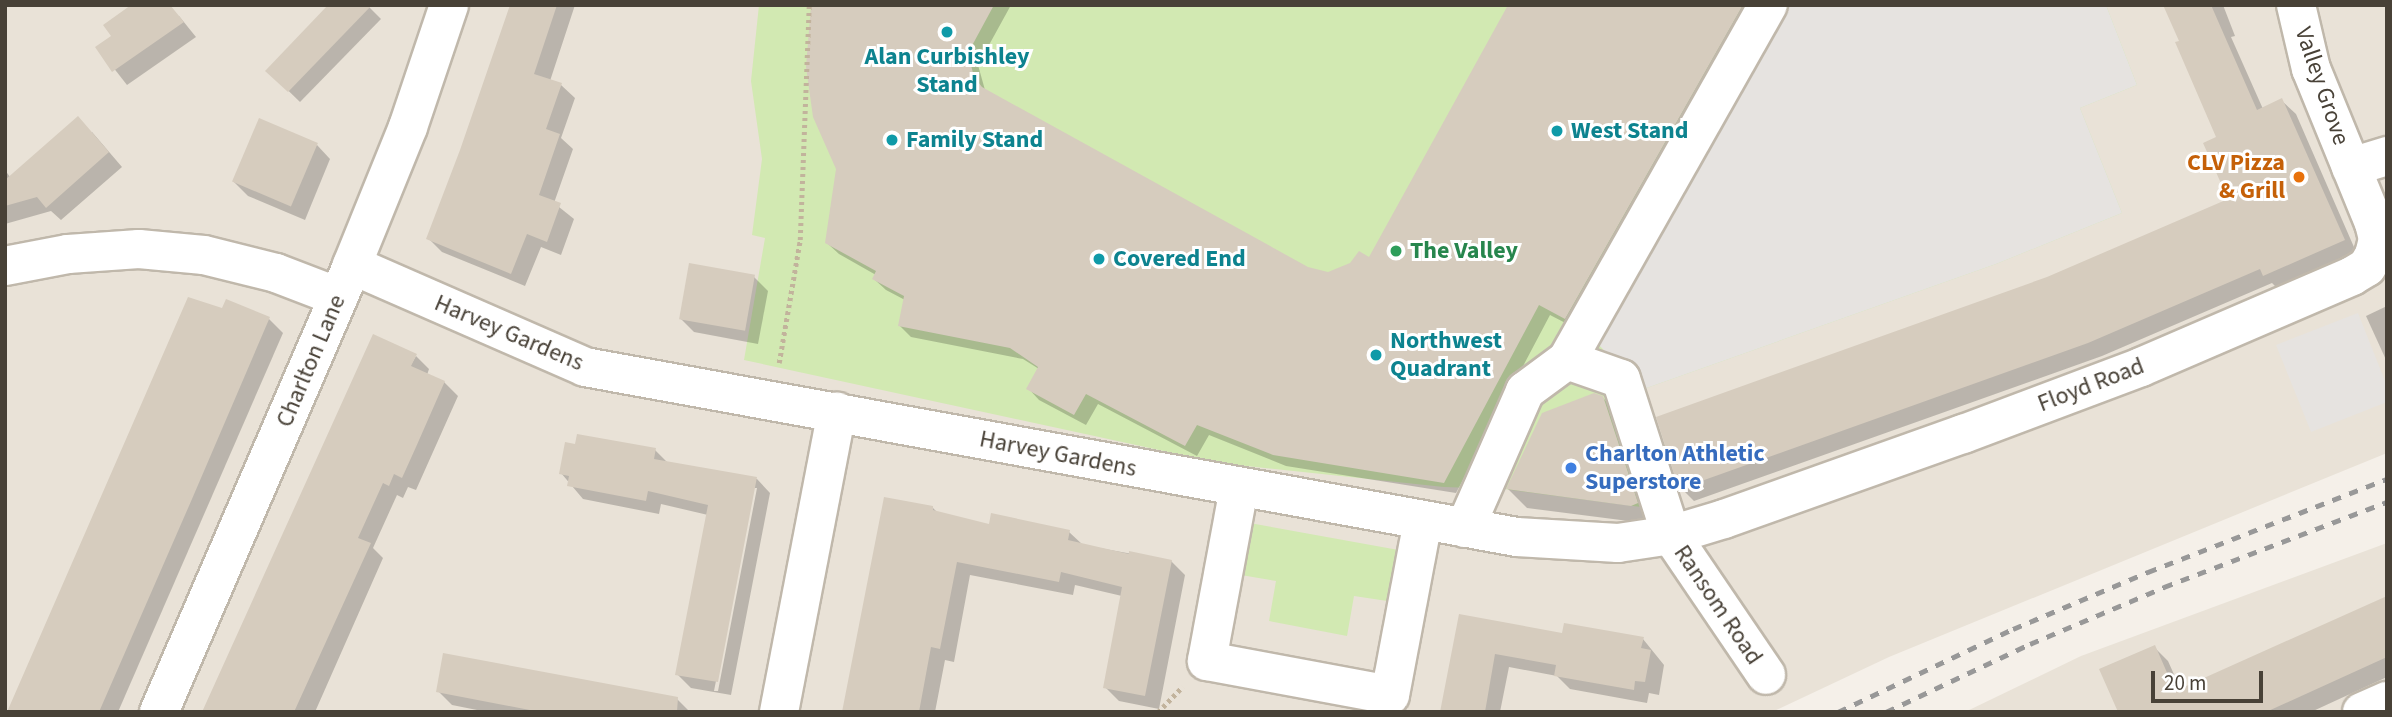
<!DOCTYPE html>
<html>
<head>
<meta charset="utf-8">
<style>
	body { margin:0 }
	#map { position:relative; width:2392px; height:717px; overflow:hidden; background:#f5f0e9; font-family:"Source Sans 3",sans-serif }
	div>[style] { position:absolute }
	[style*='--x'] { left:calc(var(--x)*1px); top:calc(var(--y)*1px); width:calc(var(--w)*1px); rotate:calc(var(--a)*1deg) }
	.residential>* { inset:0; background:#e9e2d7 }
	.green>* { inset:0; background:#d2e9b2 }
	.parking>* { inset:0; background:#e6e3e0 }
	.shadow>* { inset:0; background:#0003 }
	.building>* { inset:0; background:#d6ccbe; transform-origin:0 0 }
	.path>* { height:4.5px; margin-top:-2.25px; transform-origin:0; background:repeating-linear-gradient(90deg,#c2b39c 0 3.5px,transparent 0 7px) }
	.roads { filter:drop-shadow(2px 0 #c0b8ab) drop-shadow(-2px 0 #c0b8ab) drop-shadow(0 2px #c0b8ab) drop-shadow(0 -2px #c0b8ab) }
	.minor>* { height:38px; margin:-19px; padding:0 19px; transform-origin:19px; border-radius:19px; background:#fff }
	.rail>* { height:5px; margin-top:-2.5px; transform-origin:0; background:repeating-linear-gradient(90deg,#989898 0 9px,transparent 0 18px) }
	.dots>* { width:19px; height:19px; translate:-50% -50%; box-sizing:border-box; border:4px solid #fff; border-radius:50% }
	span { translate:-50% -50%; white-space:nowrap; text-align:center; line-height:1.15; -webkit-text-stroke:6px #fff; paint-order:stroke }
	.culture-label { font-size:24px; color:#0d838f; font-weight:700 }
	.left { translate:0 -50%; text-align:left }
	.street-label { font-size:24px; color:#484137 }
	.food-label { font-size:24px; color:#c56008; font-weight:700 }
	.right { translate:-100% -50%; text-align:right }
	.leisure-label { font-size:24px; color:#27864d; font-weight:700 }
	.shop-label { font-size:24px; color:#366cbe; font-weight:700 }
	.frame { position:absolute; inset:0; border:7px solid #484137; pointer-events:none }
	.scale { position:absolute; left:2151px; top:671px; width:112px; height:32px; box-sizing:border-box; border:4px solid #484137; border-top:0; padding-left:9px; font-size:21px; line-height:24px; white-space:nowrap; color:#484137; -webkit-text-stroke:5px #fff; paint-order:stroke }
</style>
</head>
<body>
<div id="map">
	<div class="residential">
		<i style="clip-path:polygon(5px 5px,2387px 5px,2387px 453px,1889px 657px,1772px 712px,5px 712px)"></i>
		<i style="clip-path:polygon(2387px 543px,2387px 712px,1965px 712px,2081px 656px)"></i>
	</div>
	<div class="green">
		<i style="clip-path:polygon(759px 5px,2106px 5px,2137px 85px,2080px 108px,2122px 213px,1996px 264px,1641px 390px,1676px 497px,1641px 507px,1504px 489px,1444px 487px,1219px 463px,744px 360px,765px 238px,752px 235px,762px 159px,751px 81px)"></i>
		<i style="clip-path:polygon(1244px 522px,1404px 551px,1394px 602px,1354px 596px,1347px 636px,1269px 621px,1276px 581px,1235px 574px)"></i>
	</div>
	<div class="parking">
		<i style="clip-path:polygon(1789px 5px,2106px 5px,2137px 85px,2080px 108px,2122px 213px,1996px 264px,1641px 390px,1599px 345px)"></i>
		<i style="clip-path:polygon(2358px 313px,2387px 386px,2387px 402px,2311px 432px,2276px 345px)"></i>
	</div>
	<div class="shadow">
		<i style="clip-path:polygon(367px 5px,381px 19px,300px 102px,268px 71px)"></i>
		<i style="clip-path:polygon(511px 5px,575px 5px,550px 81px,561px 85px,575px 98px,561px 138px,573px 149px,554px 203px,574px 219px,561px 255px,541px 247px,525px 286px,442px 252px,428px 238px,473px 121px)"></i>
		<i style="clip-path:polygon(816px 5px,1011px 5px,978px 65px,985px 90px,1307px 269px,1328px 274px,1370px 259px,1510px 5px,1759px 5px,1577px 329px,1550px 315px,1456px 493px,1286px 466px,1209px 435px,1197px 456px,1098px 404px,1086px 425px,1039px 400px,1028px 388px,1039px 369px,1023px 359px,911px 337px,900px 326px,905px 300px,886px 290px,874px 279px,876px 275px,839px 254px,827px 243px,838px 169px)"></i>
		<i style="clip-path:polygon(2166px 5px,2223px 5px,2235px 36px,2231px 37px,2263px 109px,2282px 101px,2296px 114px,2357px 254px,2278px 289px,2272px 283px,2102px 356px,1694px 501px,1681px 488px,2048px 279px,2230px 200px,2218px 138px)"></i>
		<i style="clip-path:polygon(179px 16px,196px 37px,127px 85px,98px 48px,114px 36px)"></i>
		<i style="clip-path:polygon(92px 132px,122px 167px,61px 220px,51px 211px,5px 224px,5px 170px,10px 177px)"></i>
		<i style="clip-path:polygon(317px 145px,330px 159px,305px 220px,248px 196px,234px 182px)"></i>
		<i style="clip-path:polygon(754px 277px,768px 291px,758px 344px,694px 332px,680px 318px)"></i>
		<i style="clip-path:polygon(2387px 306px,2387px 362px,2366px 316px)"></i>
		<i style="clip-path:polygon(223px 311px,269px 319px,283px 333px,118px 712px,9px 712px)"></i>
		<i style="clip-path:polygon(416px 356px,429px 369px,427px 375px,444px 382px,458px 396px,416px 490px,408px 487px,403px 498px,397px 495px,373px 548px,383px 558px,315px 712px,204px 712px)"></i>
		<i style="clip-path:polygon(1603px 398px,1622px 417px,1652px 524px,1527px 508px,1508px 489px)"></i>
		<i style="clip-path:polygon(evenodd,655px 450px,668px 463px,757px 479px,770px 493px,731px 695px,691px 688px,677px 674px,708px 515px,661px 504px,659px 514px,583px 499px,561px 473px,655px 450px,754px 488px,757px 488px,718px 691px,714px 691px,754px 488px)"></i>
		<i style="clip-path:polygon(933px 508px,939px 514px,990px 526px,1069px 532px,1083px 545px,1171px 561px,1185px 575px,1159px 709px,1119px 701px,1105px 687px,1122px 596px,1075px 585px,1073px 595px,970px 575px,954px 662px,945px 660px,935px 712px,844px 712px)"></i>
		<i style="clip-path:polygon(2387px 598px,2387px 677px,2311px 712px,2120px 712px,2154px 647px,2168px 661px,2181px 690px)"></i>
		<i style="clip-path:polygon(1460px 616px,1563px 635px,1643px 639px,1664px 665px,1659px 695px,1649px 693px,1647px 703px,1570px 689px,1557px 676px,1509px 667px,1500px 712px,1442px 712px)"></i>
		<i style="clip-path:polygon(438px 691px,676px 698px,690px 712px,487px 712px,452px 705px)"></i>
	</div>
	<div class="building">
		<i style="clip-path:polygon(131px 5px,170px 5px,184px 22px,112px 72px,95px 47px,111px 36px,103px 25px)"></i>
		<i style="clip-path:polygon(328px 5px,372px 5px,288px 92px,265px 71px)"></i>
		<i style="clip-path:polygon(510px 5px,557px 5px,534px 74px,562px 83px,546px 129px,560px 134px,539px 195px,561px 203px,547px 242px,527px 234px,511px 274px,426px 239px,460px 150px)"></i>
		<i style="clip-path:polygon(811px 5px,994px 5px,968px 53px,974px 77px,982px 87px,1308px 267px,1328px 272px,1350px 263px,1359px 251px,1369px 257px,1508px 5px,1743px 5px,1565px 319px,1539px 305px,1444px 483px,1273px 455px,1197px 425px,1185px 446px,1086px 394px,1074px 415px,1026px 389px,1038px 367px,1010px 348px,898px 326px,904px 296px,872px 279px,876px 271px,825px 243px,836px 169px,813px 117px,806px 67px)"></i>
		<i style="clip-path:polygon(2163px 5px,2211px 5px,2257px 110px,2282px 98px,2345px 240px,2263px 276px,2260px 269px,2088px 343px,1679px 489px,1656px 417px,2047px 277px,2228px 199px,2203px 143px,2216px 137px,2175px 42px,2179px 41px)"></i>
		<i style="clip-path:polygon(78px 116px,109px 152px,46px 208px,37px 197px,5px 206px,5px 180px)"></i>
		<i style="left:259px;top:118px;width:64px;height:69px;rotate:23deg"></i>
		<i style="left:689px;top:263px;width:67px;height:57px;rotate:10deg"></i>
		<i style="clip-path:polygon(188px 297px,222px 308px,226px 299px,270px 317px,192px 499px,99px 712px,7px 712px)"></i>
		<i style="clip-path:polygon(373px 334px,417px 354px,411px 366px,445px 381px,416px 447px,402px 478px,394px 474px,389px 486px,383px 483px,358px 538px,371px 543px,294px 712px,202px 712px)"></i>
		<i style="clip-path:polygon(1594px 393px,1603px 396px,1638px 503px,1631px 506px,1506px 489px,1542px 413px)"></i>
		<i style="clip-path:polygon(577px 434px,656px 448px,654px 459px,757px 477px,718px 682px,675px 675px,708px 505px,648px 491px,646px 501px,567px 486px,569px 476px,559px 474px,565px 442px,575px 444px)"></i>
		<i style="clip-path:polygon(884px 497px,933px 506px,933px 510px,989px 524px,991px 513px,1070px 530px,1068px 540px,1129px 554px,1129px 551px,1172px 560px,1145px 696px,1103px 688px,1122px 587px,1061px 572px,1059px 582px,957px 562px,940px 649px,931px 647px,919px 712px,842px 712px)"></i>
		<i style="clip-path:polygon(2387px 596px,2387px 657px,2266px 712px,2118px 712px,2099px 669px,2155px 645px,2175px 691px)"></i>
		<i style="clip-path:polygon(1459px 614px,1562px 633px,1564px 623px,1644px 637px,1641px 648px,1651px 650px,1645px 682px,1635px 681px,1634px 690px,1554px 676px,1556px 665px,1495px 654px,1485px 712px,1440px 712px)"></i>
		<i style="clip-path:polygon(443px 653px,678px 697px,677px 712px,540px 712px,436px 692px)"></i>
	</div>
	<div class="path">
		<i style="--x:779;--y:363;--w:125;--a:-80.3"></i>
		<i style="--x:800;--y:240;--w:235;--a:-87.8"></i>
		<i style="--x:1158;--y:712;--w:35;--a:-46"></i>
	</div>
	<div class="roads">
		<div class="minor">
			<i style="--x:2351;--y:167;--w:38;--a:-17"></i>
			<i style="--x:352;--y:265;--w:254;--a:23.6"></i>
			<i style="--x:585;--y:367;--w:947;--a:10.34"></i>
			<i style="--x:1517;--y:537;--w:101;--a:3.4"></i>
			<i style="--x:1618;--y:543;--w:54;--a:-8.6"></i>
			<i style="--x:1671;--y:535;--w:55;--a:-16.8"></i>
			<i style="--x:1724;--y:519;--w:254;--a:-19.6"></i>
			<i style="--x:1963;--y:434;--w:190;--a:-20.6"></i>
			<i style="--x:2141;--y:367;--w:230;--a:-23.3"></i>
			<i style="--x:2352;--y:276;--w:17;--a:-31"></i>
			<i style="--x:2367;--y:267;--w:14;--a:-60"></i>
			<i style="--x:2374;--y:255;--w:16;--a:-76"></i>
			<i style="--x:2378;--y:239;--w:16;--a:-104"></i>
			<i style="--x:2374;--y:223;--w:166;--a:-112.2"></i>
			<i style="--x:2311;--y:69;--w:66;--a:-103.2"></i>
			<i style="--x:5;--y:266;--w:64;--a:-10.8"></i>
			<i style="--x:68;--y:254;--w:71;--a:-4"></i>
			<i style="--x:139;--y:249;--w:65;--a:5.3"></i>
			<i style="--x:204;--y:255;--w:74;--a:14"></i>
			<i style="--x:276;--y:273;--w:67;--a:20.9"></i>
			<i style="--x:1567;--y:360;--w:57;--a:19.4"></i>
			<i style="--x:1621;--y:379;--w:164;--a:72.2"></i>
			<i style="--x:1671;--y:535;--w:169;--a:55.8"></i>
			<i style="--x:1239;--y:488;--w:176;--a:100.5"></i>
			<i style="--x:1207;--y:661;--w:186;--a:10.5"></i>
			<i style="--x:1390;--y:695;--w:178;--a:-79.3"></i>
			<i style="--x:1465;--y:528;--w:150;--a:-66.3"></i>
			<i style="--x:1525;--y:391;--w:52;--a:-36.4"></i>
			<i style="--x:1567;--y:360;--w:408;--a:-60.5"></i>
			<i style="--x:159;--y:712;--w:487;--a:-66.6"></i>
			<i style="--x:352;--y:265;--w:149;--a:-67.9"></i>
			<i style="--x:408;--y:127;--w:129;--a:-71.4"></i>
			<i style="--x:779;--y:712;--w:306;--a:-79.1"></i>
			<i style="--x:2362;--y:712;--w:27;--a:-24"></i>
		</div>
	</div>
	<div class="rail">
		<i style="--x:1838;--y:712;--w:194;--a:-25.4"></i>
		<i style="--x:2013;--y:629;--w:147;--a:-22.9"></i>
		<i style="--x:2148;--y:572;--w:256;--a:-21.3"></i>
		<i style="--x:1886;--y:712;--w:159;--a:-25.3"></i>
		<i style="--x:2030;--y:644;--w:146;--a:-23"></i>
		<i style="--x:2164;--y:587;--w:239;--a:-20.9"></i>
	</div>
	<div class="dots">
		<i style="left:947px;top:32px;background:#0f9aa8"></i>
		<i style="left:1557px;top:131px;background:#0f9aa8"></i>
		<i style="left:892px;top:140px;background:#0f9aa8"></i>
		<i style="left:2299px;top:177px;background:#e8710a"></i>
		<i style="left:1396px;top:251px;background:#2e9e5b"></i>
		<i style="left:1099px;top:259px;background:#0f9aa8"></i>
		<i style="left:1376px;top:355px;background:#0f9aa8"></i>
		<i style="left:1571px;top:468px;background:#3f7fe0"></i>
	</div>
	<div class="culture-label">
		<span style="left:947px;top:71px">Alan Curbishley<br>Stand</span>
		<span class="left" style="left:1571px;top:131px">West Stand</span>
		<span class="left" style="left:906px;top:140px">Family Stand</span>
		<span class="left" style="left:1113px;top:259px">Covered End</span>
		<span class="left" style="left:1390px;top:355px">Northwest<br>Quadrant</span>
	</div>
	<div class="street-label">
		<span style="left:2322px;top:86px;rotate:71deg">Valley Grove</span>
		<span style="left:509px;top:333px;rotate:23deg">Harvey Gardens</span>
		<span style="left:311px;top:361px;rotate:-67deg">Charlton Lane</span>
		<span style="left:2091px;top:385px;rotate:-21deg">Floyd Road</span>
		<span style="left:1058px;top:454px;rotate:11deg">Harvey Gardens</span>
		<span style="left:1718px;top:605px;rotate:56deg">Ransom Road</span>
	</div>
	<div class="food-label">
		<span class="right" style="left:2285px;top:177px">CLV Pizza<br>&amp; Grill</span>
	</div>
	<div class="leisure-label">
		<span class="left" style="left:1410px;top:251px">The Valley</span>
	</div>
	<div class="shop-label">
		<span class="left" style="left:1585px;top:468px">Charlton Athletic<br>Superstore</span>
	</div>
	<div class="frame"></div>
	<div class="scale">20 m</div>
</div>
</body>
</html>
